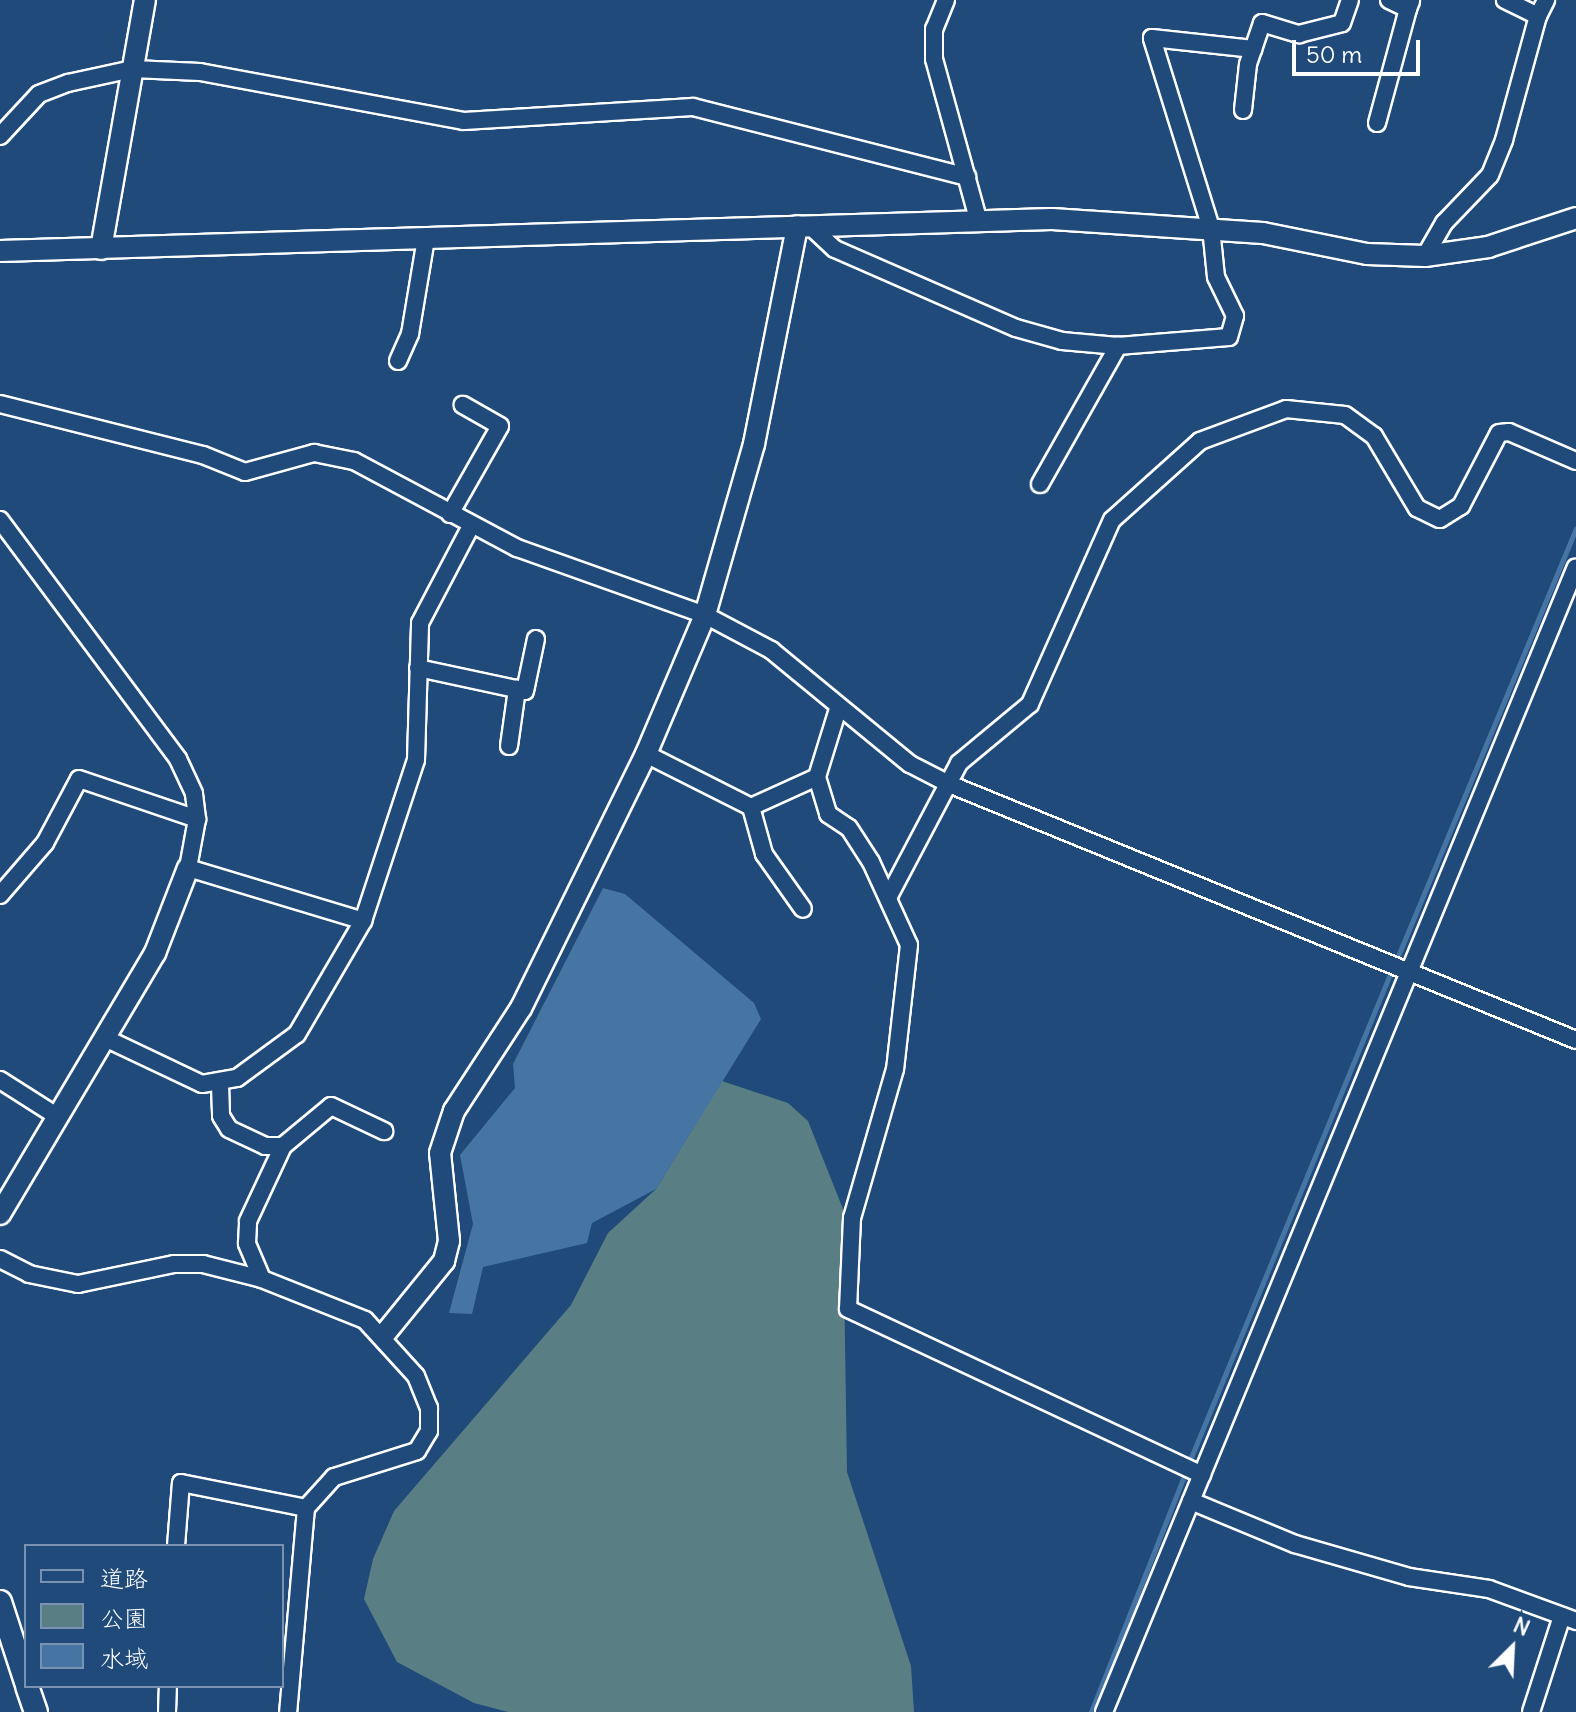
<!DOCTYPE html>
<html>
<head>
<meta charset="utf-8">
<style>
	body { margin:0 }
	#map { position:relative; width:1576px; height:1712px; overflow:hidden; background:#1f4a7a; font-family:Delius,"Klee One",sans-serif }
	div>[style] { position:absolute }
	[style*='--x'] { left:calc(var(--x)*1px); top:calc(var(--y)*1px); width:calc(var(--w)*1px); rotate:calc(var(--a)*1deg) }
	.green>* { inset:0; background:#597f85 }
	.water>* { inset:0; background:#4775a3 }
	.stream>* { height:5px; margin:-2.5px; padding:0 2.5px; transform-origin:2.5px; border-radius:2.5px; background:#4775a3 }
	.roads { filter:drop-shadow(2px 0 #fff) drop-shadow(-2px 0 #fff) drop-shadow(0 2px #fff) drop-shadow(0 -2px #fff) }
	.minor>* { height:16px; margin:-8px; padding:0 8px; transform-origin:8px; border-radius:8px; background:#1f4a7a }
	.tertiary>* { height:20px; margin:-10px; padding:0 10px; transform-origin:10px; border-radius:10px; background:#1f4a7a }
	.secondary>* { height:22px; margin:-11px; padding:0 11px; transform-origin:11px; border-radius:11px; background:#1f4a7a }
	span { translate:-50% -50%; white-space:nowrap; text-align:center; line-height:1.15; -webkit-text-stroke:6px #1f4a7a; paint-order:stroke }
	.legend { position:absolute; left:24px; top:1544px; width:260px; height:144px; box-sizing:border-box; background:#1f4a7a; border:2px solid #7992af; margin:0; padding:10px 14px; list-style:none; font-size:24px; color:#fff }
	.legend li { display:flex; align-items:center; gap:16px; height:40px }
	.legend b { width:40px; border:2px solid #7992af }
	.north { position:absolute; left:1472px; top:1608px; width:80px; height:80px; -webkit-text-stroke:6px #1f4a7a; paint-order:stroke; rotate:24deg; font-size:22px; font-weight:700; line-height:32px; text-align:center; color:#fff }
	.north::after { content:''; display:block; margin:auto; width:28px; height:36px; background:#fff; clip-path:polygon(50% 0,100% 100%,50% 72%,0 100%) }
	.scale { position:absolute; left:1292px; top:40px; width:128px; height:36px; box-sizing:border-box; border:4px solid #fff; border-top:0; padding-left:10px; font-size:24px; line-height:28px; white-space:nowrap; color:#fff; -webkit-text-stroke:6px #1f4a7a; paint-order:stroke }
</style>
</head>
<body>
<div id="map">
	<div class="green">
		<i style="clip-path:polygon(722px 1081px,788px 1103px,808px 1121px,843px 1209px,847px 1472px,911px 1666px,914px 1712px,508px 1712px,474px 1703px,397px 1662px,364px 1599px,373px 1559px,394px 1511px,571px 1305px,608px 1233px,656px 1189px)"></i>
	</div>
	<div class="water">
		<i style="clip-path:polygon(603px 888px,625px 894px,754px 1003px,761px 1019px,656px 1189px,592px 1223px,587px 1243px,483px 1267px,472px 1314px,449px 1313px,473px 1224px,460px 1155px,515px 1088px,513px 1064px)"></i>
	</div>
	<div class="stream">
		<i style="--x:1398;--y:956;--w:463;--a:-67.4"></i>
		<i style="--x:1190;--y:1460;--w:526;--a:-67.63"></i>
		<i style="--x:1091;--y:1712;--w:254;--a:-68.5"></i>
	</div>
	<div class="roads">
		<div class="minor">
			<i style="--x:946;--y:0;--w:31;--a:112"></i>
			<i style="--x:934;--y:29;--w:30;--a:90"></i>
			<i style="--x:934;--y:59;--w:166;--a:74.6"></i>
			<i style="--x:1389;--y:0;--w:21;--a:25"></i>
			<i style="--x:1408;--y:9;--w:9;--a:-69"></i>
			<i style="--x:1538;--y:16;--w:18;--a:-63"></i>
			<i style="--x:1243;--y:110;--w:46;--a:-83.8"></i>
			<i style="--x:1248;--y:64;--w:43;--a:-71.1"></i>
			<i style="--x:1262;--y:23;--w:39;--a:17"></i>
			<i style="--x:1299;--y:34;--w:44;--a:-14.3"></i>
			<i style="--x:1342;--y:23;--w:24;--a:-71"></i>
			<i style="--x:1377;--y:123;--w:118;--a:-74.8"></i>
			<i style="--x:0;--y:136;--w:57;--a:-47.1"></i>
			<i style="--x:39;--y:94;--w:31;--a:-21"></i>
			<i style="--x:68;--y:83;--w:66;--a:-12.2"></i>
			<i style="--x:133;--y:69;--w:67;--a:2.6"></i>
			<i style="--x:200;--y:72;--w:269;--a:10.5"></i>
			<i style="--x:464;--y:121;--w:229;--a:-3.5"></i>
			<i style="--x:693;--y:107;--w:283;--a:14.3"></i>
			<i style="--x:809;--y:225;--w:35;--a:43"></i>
			<i style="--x:835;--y:249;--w:197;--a:23.6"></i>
			<i style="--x:1016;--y:328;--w:48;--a:15.8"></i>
			<i style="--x:1062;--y:341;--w:56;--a:5.1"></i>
			<i style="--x:1118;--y:346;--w:111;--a:-4.6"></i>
			<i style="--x:1229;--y:337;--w:22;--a:-74"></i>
			<i style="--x:1235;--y:316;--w:43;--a:-116"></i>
			<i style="--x:1216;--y:277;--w:49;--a:-95.8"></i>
			<i style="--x:1211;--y:228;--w:199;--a:-107.3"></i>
			<i style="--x:1152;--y:38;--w:102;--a:6.2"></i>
			<i style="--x:1425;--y:256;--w:38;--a:-60"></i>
			<i style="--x:1444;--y:223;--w:66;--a:-46.2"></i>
			<i style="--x:1490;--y:175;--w:38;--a:-68"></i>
			<i style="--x:1504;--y:140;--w:129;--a:-74.7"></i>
			<i style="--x:1538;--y:16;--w:37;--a:-154"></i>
			<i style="--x:398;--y:361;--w:30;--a:-66"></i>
			<i style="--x:410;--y:334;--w:97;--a:-80.5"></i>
			<i style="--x:0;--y:404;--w:209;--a:14.1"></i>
			<i style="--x:203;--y:455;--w:45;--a:22"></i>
			<i style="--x:245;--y:472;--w:72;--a:-15.4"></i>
			<i style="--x:314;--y:453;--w:41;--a:11.3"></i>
			<i style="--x:354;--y:461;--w:185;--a:28.1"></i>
			<i style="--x:517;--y:548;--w:200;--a:19.6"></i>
			<i style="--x:705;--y:615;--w:75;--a:27.9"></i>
			<i style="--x:771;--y:650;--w:180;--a:39.4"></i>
			<i style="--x:910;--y:764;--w:44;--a:27.1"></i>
			<i style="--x:949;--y:784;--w:677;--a:22.21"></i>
			<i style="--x:1040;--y:484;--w:159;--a:-60.5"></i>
			<i style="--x:450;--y:514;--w:101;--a:-60.4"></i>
			<i style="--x:500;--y:426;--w:43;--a:-150.4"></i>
			<i style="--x:0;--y:520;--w:298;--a:53.3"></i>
			<i style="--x:178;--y:759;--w:38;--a:65"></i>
			<i style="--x:194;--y:794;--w:25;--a:83"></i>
			<i style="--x:197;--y:819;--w:50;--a:100.4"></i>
			<i style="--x:188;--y:868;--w:183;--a:16.8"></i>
			<i style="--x:363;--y:921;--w:169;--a:-71.8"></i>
			<i style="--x:416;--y:760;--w:137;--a:-88.3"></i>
			<i style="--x:420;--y:623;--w:110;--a:-62.3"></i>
			<i style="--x:418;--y:668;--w:109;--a:12.1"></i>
			<i style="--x:525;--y:691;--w:53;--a:-78.1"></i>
			<i style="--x:838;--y:709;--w:71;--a:107.2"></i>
			<i style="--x:817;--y:777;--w:39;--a:73"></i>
			<i style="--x:828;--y:814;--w:25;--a:34"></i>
			<i style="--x:849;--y:828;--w:40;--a:57.1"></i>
			<i style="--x:871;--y:862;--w:91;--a:65.4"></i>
			<i style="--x:909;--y:945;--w:125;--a:96.4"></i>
			<i style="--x:895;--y:1069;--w:155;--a:106.1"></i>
			<i style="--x:852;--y:1218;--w:91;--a:92.5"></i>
			<i style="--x:848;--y:1309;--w:391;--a:25.1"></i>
			<i style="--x:509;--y:746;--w:58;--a:-82"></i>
			<i style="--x:646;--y:754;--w:118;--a:26.8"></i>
			<i style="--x:751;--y:807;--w:72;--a:-24.4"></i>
			<i style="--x:751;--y:807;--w:49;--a:74.5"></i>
			<i style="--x:764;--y:854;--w:67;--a:54.7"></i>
			<i style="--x:0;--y:895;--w:69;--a:-49.1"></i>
			<i style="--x:45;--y:843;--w:72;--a:-62"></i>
			<i style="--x:79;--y:779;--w:125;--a:18.7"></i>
			<i style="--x:889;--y:896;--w:150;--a:-62.2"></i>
			<i style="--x:959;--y:763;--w:92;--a:-39.7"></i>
			<i style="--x:1030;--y:704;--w:201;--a:-66"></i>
			<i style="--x:1112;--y:520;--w:118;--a:-41.9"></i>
			<i style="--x:1200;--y:441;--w:92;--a:-20.4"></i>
			<i style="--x:1286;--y:409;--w:59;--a:5.8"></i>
			<i style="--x:1345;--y:415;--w:36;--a:36"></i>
			<i style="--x:1374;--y:436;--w:84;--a:59.2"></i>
			<i style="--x:1417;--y:508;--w:25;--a:26"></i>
			<i style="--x:1440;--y:519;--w:25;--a:-32"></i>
			<i style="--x:1461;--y:506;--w:82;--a:-62.5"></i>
			<i style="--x:1499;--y:433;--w:10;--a:-6"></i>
			<i style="--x:1509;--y:432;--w:73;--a:23.4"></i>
			<i style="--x:105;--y:1038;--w:107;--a:25.4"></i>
			<i style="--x:202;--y:1084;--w:36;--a:-10"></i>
			<i style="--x:237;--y:1078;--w:74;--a:-36.3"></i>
			<i style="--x:297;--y:1034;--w:131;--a:-59.7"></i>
			<i style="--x:0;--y:1080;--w:69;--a:32.5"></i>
			<i style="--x:220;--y:1085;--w:31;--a:88"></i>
			<i style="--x:221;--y:1116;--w:15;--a:58"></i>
			<i style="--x:229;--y:1129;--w:40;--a:25"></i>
			<i style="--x:265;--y:1146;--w:18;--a:0"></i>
			<i style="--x:283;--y:1146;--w:62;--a:-39.8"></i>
			<i style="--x:331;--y:1106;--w:59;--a:25.3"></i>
			<i style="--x:0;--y:1259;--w:33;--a:27"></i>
			<i style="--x:29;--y:1274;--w:50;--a:11.5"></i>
			<i style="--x:78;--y:1284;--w:98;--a:-11.8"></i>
			<i style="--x:174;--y:1264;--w:29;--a:0"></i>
			<i style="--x:203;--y:1264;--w:61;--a:14.3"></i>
			<i style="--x:262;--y:1279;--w:111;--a:21.7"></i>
			<i style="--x:365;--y:1320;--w:76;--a:47.7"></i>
			<i style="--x:416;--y:1376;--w:35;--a:68"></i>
			<i style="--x:429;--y:1408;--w:23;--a:90"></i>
			<i style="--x:429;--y:1431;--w:23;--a:121"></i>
			<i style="--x:417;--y:1451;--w:87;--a:162.6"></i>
			<i style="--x:334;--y:1477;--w:42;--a:132.1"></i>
			<i style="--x:306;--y:1508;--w:205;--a:95"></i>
			<i style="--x:262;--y:1279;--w:39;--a:-113"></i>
			<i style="--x:247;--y:1243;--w:22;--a:-87"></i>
			<i style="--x:248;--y:1221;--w:83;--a:-65"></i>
			<i style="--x:1191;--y:1501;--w:113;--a:22.5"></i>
			<i style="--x:1295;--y:1544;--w:119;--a:16.1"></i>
			<i style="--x:1409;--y:1577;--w:81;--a:8.5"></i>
			<i style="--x:1489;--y:1589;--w:93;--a:20.2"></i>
			<i style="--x:176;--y:1546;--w:63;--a:-85.5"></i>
			<i style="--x:181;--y:1483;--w:127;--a:11.3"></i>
			<i style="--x:167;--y:1712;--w:26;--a:-88"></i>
			<i style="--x:1104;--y:1712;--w:1238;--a:-67.6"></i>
			<i style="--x:1531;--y:1712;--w:101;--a:-72.1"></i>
		</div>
		<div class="tertiary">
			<i style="--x:101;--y:249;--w:253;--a:-80"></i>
			<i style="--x:0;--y:251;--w:1052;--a:-1.74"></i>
			<i style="--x:1052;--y:219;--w:211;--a:3.8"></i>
			<i style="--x:1263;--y:233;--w:106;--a:11.4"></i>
			<i style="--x:1367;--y:254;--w:58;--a:2"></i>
			<i style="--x:1425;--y:256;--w:64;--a:-8.1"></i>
			<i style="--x:1488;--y:247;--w:93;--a:-18.2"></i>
			<i style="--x:0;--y:1214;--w:304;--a:-59.3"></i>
			<i style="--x:155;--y:953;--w:91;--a:-68.8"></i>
			<i style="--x:383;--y:1336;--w:97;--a:-50.9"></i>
			<i style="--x:444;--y:1261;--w:21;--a:-76"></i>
			<i style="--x:449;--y:1241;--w:88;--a:-95.8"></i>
			<i style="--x:440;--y:1153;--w:44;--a:-71.6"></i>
			<i style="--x:454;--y:1111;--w:123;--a:-57"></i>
			<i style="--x:521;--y:1008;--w:283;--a:-63.8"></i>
			<i style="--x:646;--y:754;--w:151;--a:-67"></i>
			<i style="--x:705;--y:615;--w:178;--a:-74"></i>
			<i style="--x:754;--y:444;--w:222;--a:-78.8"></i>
		</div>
		<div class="secondary">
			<i style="--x:0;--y:1602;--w:84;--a:72"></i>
			<i style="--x:27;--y:1686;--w:28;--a:71"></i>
		</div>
	</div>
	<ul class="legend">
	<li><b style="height:10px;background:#1f4a7a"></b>道路</li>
	<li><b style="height:22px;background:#597f85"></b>公園</li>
	<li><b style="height:22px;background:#4775a3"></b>水域</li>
	</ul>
	<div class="north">N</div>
	<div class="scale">50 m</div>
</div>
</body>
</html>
